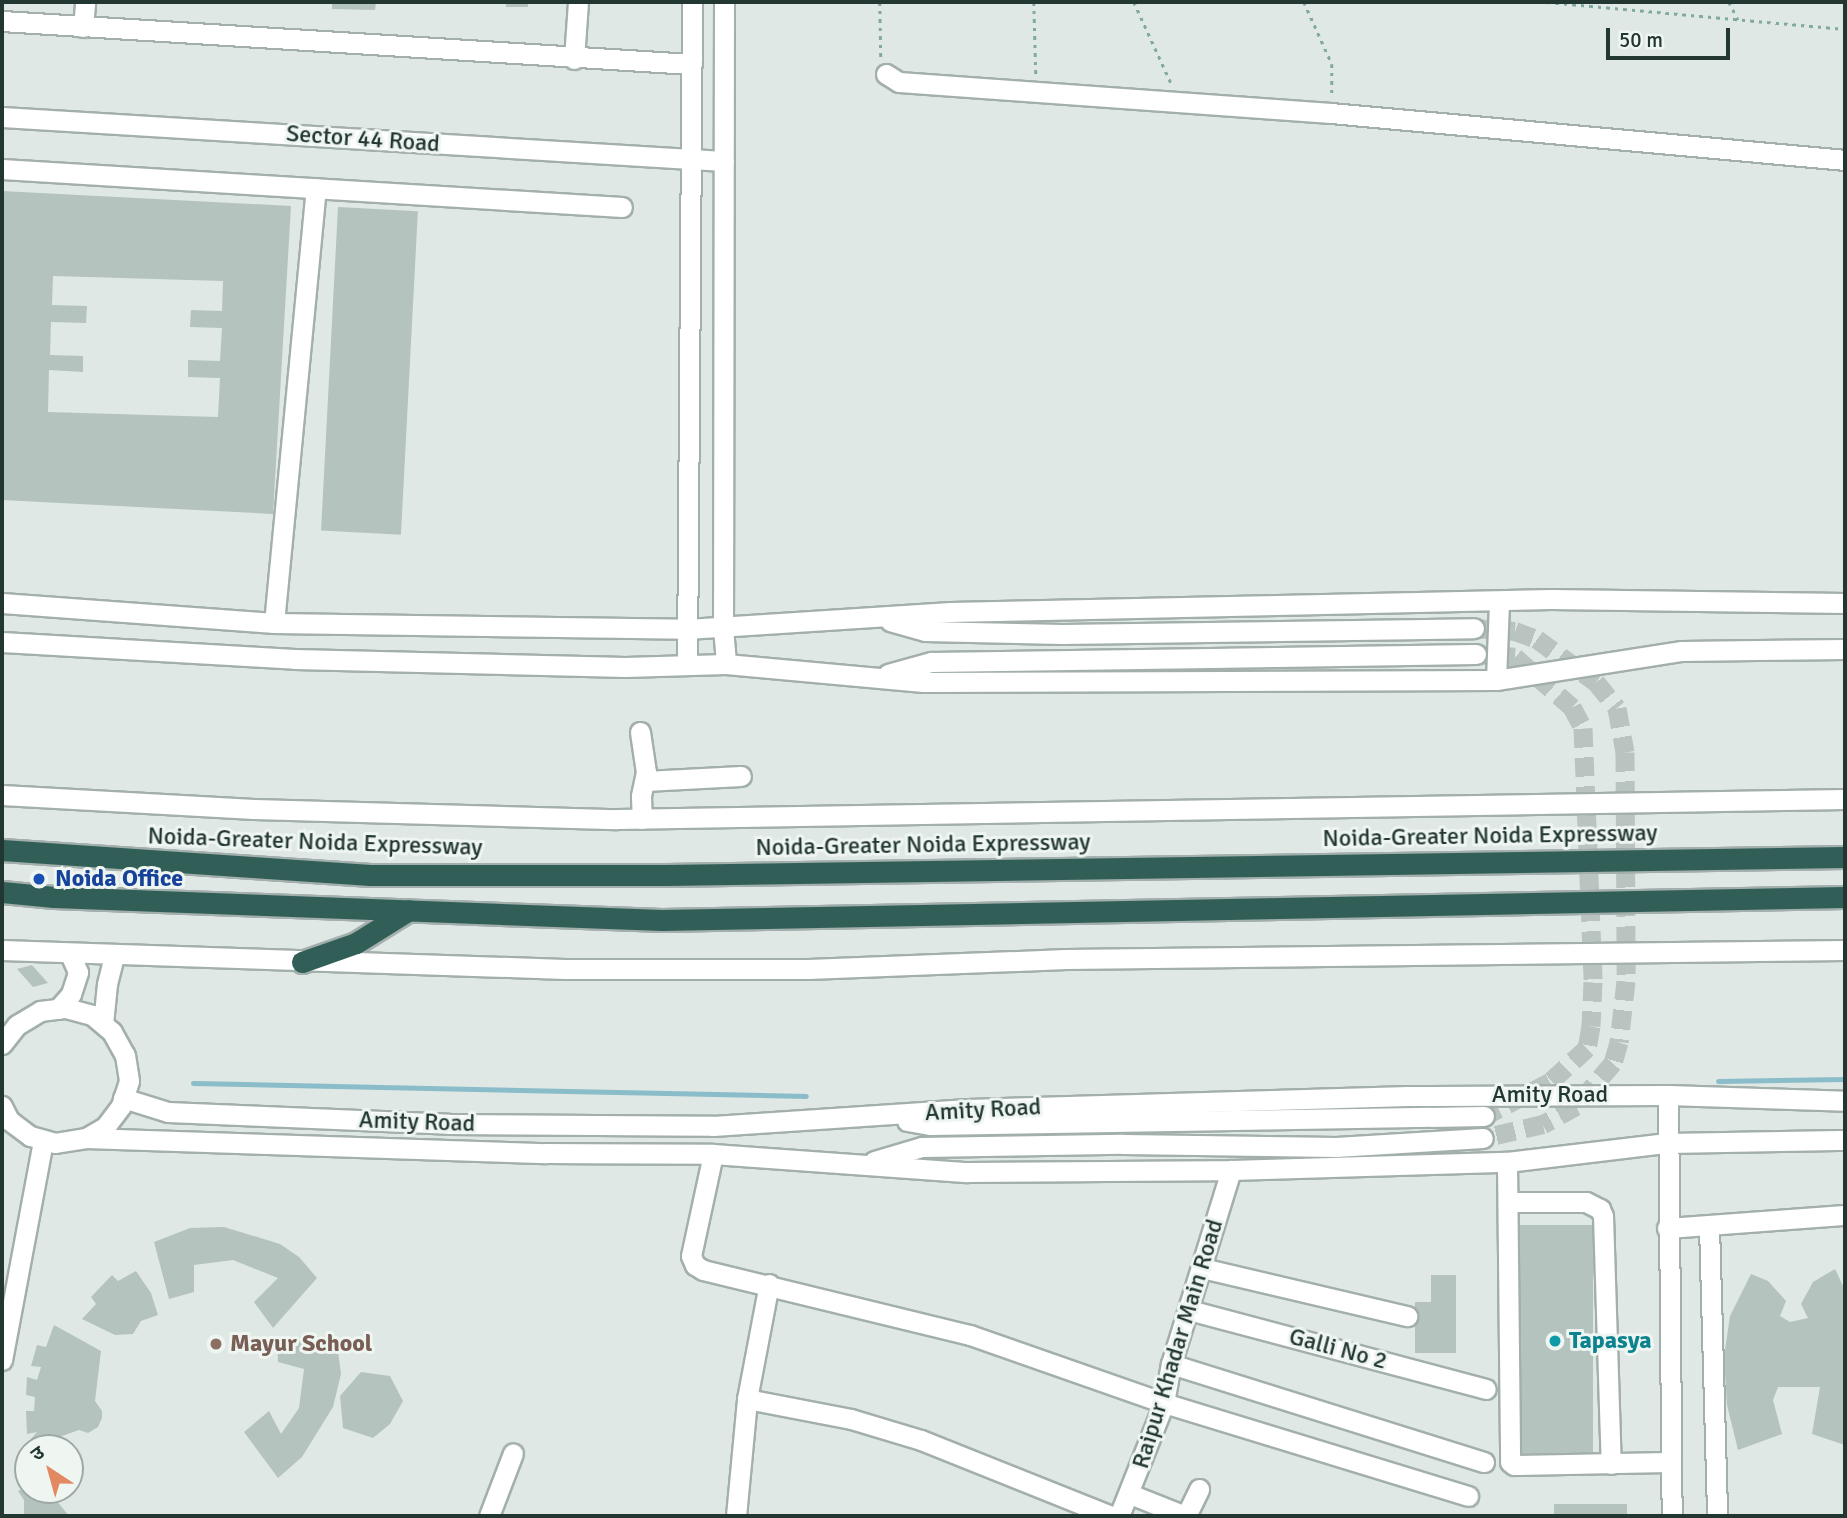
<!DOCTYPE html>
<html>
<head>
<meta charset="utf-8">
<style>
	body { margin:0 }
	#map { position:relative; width:1847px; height:1518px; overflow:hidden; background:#dfe8e5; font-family:Signika,"Noto Sans Devanagari",sans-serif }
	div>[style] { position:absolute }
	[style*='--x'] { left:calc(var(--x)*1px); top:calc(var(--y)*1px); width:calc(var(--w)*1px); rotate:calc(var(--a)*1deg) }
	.stream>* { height:5px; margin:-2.5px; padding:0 2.5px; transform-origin:2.5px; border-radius:2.5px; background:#8bbcc9 }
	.building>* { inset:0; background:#b4c3be; transform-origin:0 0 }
	.minor-tunnel>* { height:19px; margin-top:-9.5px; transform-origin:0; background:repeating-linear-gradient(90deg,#b9c4c1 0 19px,transparent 0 29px) }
	.path>* { height:2.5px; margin-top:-1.25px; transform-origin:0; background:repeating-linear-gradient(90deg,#82a99f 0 3.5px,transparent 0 8.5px) }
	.roads { filter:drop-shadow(2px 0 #a3afac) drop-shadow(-2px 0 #a3afac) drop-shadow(0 2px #a3afac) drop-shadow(0 -2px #a3afac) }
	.minor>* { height:19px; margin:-9.5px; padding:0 9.5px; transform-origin:9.5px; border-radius:9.5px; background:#fff }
	.highway>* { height:21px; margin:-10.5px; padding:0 10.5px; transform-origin:10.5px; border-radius:10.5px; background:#315f58 }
	.dots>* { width:19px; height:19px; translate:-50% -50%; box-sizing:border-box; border:4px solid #eff6f2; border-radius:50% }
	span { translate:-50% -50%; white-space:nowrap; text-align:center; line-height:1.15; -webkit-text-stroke:6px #eff6f2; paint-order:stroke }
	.street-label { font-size:24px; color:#223632 }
	.transit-label { font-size:24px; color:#164399; font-weight:700 }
	.left { translate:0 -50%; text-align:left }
	.culture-label { font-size:24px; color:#0d838f; font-weight:700 }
	.education-label { font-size:24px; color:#785e54; font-weight:700 }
	.frame { position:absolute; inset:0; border:4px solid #223632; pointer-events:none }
	.north { position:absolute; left:14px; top:1434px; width:70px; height:70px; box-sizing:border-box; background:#eff6f2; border:2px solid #9da9a5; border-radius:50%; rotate:324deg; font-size:19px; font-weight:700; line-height:28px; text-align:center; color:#223632 }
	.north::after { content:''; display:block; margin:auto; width:24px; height:32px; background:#e38962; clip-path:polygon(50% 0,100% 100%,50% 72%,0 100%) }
	.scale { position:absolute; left:1606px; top:28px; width:124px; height:32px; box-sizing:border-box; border:4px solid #223632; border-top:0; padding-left:9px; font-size:21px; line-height:24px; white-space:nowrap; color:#223632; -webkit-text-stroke:5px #eff6f2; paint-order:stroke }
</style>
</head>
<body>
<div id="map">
	<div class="stream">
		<i style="--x:1718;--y:1081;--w:127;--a:-0.9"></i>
		<i style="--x:193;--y:1083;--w:613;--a:1.21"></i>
	</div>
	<div class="building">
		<i style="clip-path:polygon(332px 2px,376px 2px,375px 10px,332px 9px)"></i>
		<i style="left:506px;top:2px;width:22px;height:5px"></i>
		<i style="clip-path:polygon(evenodd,2px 191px,291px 206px,273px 514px,2px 500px,2px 191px,53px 276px,223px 281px,222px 311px,191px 310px,190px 327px,222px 328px,220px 361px,188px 360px,188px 377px,220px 378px,218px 417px,48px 412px,49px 370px,83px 372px,83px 356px,50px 355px,51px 322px,86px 323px,87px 306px,52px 305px,53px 276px)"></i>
		<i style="left:338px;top:207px;width:80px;height:324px;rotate:3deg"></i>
		<i style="clip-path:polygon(32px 965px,48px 983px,33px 987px,17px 969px)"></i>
		<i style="left:1593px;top:1225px;width:231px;height:76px;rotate:90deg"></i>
		<i style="clip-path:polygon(224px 1227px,280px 1244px,299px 1257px,317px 1278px,273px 1328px,254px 1302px,278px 1278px,233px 1260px,194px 1265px,194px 1292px,169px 1299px,154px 1242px,190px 1228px)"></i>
		<i style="clip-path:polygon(1835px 1269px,1845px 1290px,1845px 1445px,1812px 1434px,1820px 1387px,1778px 1387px,1773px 1400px,1782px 1434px,1738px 1450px,1727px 1405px,1724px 1357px,1730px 1316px,1751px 1274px,1768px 1281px,1786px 1301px,1780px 1316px,1790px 1322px,1808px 1318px,1801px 1304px,1813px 1282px)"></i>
		<i style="clip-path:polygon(136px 1271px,151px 1293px,158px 1315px,141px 1321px,133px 1334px,115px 1335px,82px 1319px,96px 1304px,91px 1297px,112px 1275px,118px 1281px)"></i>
		<i style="clip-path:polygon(1431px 1275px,1456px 1275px,1456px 1353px,1415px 1353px,1415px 1302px,1431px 1302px)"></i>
		<i style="clip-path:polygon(54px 1325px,101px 1351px,95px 1401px,102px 1411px,102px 1418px,98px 1427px,88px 1433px,79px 1430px,34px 1446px,31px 1439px,37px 1432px,27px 1434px,26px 1411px,34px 1411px,35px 1397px,26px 1395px,27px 1377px,37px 1380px,41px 1367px,31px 1366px,37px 1345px,46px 1347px)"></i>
		<i style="clip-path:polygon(336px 1336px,341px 1374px,333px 1407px,302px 1457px,278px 1478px,244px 1432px,269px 1411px,281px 1434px,299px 1408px,304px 1369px,278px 1362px,277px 1337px)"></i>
		<i style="clip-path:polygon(361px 1372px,390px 1376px,403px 1401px,390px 1424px,373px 1438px,343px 1428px,340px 1396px)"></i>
		<i style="clip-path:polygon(28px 1487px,28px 1490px,48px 1490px,69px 1516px,24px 1516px,24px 1500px,18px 1491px)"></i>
		<i style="left:1554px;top:1504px;width:73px;height:12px"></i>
	</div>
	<div class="minor-tunnel">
		<i style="--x:1474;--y:628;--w:41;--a:4.2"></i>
		<i style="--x:1515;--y:631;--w:23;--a:20"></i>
		<i style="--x:1537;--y:639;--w:73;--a:36.1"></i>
		<i style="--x:1596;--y:682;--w:33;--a:51"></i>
		<i style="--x:1617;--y:708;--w:45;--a:79.7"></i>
		<i style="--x:1625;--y:752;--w:229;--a:89.7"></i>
		<i style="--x:1626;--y:981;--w:61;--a:96.5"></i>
		<i style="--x:1619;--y:1042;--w:22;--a:106"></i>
		<i style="--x:1613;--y:1063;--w:57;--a:130.7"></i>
		<i style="--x:1576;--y:1106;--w:38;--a:151"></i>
		<i style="--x:1543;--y:1124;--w:62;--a:166.9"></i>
		<i style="--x:1476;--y:654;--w:39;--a:4"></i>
		<i style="--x:1515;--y:657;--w:76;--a:41.3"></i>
		<i style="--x:1572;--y:707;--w:24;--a:62"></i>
		<i style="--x:1583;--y:728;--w:254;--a:87.7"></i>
		<i style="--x:1593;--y:982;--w:44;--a:92.6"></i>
		<i style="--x:1591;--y:1026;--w:22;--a:100"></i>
		<i style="--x:1587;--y:1048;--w:50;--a:137.4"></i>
		<i style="--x:1550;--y:1082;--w:74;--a:152.7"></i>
	</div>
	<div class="path">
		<i style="--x:880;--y:2;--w:56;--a:89"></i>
		<i style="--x:1034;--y:2;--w:73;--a:88.4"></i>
		<i style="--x:1134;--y:2;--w:91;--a:65.4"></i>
		<i style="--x:1304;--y:2;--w:68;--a:65.7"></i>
		<i style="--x:1332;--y:64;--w:32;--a:90"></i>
		<i style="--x:1547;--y:2;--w:299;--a:5.2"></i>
		<i style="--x:1729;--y:2;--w:20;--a:63"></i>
	</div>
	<div class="roads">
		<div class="minor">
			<i style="--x:724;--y:2;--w:626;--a:90.09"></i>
			<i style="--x:723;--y:628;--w:36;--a:85"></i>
			<i style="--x:2;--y:21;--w:691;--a:3.57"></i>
			<i style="--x:83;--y:27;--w:25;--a:-85"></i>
			<i style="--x:574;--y:59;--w:57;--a:-86"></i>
			<i style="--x:886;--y:74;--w:15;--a:32"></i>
			<i style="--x:899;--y:82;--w:433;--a:4.1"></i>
			<i style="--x:1331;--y:113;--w:516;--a:5.22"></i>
			<i style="--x:2;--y:117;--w:723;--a:3.49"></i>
			<i style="--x:2;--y:169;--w:621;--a:3.51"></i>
			<i style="--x:2;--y:603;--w:273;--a:4.2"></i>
			<i style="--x:274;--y:623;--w:413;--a:0.8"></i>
			<i style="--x:687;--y:629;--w:264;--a:-3.7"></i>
			<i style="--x:950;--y:612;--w:601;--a:-1.24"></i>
			<i style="--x:1551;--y:599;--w:294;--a:0.8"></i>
			<i style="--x:890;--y:621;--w:36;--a:16"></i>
			<i style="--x:925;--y:631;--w:137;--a:1.3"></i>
			<i style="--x:1062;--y:634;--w:412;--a:-0.8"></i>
			<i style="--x:274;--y:623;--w:437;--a:-84.5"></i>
			<i style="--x:2;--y:642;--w:293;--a:3.3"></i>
			<i style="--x:295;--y:659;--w:330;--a:1.4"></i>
			<i style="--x:625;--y:667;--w:101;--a:-1.7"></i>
			<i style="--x:726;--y:664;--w:198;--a:5.2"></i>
			<i style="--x:923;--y:682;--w:573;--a:-0.2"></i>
			<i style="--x:1496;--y:680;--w:188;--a:-8.9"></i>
			<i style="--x:1682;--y:651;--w:163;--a:-0.7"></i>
			<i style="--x:687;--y:664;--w:662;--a:-89.57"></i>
			<i style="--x:888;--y:674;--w:45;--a:-15.6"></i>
			<i style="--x:931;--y:662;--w:545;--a:-0.84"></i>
			<i style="--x:1496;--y:680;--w:79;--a:-87.8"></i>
			<i style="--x:640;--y:732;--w:40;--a:81.5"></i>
			<i style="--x:646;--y:772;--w:25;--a:102"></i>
			<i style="--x:641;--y:796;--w:23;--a:88"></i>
			<i style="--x:645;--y:781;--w:96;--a:-3"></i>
			<i style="--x:2;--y:795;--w:252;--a:3.2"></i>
			<i style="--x:254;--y:809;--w:363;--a:1.6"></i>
			<i style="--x:617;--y:819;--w:1228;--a:-0.93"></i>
			<i style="--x:2;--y:950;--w:563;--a:1.93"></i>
			<i style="--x:565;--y:969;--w:243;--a:0"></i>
			<i style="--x:808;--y:969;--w:258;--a:-2.2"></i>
			<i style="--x:1066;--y:959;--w:779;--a:-0.66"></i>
			<i style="--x:58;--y:1009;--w:20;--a:-49"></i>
			<i style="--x:71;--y:994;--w:23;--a:-72"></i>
			<i style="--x:78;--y:972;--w:20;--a:-114"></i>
			<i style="--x:103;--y:1024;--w:40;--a:-84.3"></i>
			<i style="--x:107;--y:984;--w:29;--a:-76"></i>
			<i style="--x:2;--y:1044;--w:24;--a:-52"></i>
			<i style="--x:17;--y:1025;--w:27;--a:-31"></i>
			<i style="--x:40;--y:1011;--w:26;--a:-7"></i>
			<i style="--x:66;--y:1008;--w:27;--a:15"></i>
			<i style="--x:92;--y:1015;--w:26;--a:40"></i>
			<i style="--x:112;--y:1032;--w:26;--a:61"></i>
			<i style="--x:125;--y:1055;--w:26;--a:81"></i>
			<i style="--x:129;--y:1081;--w:26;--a:108"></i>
			<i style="--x:121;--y:1106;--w:26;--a:127"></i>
			<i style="--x:105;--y:1127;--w:22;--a:150"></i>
			<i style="--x:86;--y:1138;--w:31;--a:171"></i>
			<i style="--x:55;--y:1143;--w:26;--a:-164"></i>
			<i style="--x:30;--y:1136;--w:26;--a:-143"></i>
			<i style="--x:9;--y:1120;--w:16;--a:-117"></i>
			<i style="--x:1668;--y:1095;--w:421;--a:89.5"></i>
			<i style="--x:123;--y:1098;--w:47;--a:17.3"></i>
			<i style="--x:168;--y:1112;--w:281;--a:2.4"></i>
			<i style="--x:449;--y:1124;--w:264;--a:0.4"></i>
			<i style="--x:713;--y:1126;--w:255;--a:-3.8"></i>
			<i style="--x:967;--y:1109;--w:441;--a:-1.7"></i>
			<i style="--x:1408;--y:1096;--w:260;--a:-0.2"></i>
			<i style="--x:1668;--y:1095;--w:177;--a:1.9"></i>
			<i style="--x:907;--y:1121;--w:23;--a:10"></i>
			<i style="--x:930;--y:1125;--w:554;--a:-0.93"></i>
			<i style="--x:86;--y:1138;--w:460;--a:1.9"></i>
			<i style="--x:546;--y:1153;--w:167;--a:0.3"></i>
			<i style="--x:713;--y:1154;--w:255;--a:4.1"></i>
			<i style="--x:967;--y:1172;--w:264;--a:-0.4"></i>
			<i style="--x:1231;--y:1170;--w:276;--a:-1.7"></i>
			<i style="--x:1507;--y:1162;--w:161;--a:-6.8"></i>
			<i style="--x:1667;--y:1143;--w:178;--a:-1"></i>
			<i style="--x:713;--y:1154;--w:104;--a:102.2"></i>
			<i style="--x:691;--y:1256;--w:10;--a:66"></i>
			<i style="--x:695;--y:1265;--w:9;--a:32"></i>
			<i style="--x:703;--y:1270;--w:275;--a:13.7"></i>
			<i style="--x:970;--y:1335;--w:206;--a:19.3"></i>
			<i style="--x:1164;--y:1403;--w:318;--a:17"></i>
			<i style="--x:874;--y:1161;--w:50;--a:-16.3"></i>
			<i style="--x:922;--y:1147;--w:201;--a:-0.9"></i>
			<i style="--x:1123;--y:1144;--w:213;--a:0.8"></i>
			<i style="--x:1336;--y:1147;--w:147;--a:-3.5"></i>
			<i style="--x:1507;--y:1162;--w:300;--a:89.4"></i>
			<i style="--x:1510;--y:1462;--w:5;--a:37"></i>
			<i style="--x:1514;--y:1465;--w:157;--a:-1.1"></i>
			<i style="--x:1509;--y:1202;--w:77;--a:0"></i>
			<i style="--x:1586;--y:1202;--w:16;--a:27"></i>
			<i style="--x:1600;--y:1209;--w:8;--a:67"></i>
			<i style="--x:1603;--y:1216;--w:248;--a:88.2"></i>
			<i style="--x:1709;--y:1225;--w:291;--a:88.4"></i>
			<i style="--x:1667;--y:1228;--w:178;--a:-4.2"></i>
			<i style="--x:1202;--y:1268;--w:211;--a:13.2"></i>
			<i style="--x:1189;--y:1310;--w:307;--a:14.9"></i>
			<i style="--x:2;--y:1360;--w:224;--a:-79.4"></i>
			<i style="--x:1171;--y:1364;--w:328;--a:17.4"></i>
			<i style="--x:747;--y:1399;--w:106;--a:10.9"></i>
			<i style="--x:851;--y:1419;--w:73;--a:16.7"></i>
			<i style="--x:921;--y:1440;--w:205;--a:21.8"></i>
			<i style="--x:1130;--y:1494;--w:59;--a:21.8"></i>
			<i style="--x:489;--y:1516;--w:67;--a:-69.1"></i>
			<i style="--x:736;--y:1516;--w:118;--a:-84.6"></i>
			<i style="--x:747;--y:1399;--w:117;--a:-79.2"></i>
			<i style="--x:1119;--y:1516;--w:122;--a:-68.3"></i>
			<i style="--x:1164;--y:1403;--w:40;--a:-80"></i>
			<i style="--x:1171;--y:1364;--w:203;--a:-72.8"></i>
			<i style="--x:1186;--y:1516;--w:30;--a:-64"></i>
		</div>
		<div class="highway">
			<i style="--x:2;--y:850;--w:369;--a:3.9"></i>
			<i style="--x:370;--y:875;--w:296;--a:0"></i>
			<i style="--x:666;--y:875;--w:1179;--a:-0.87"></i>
			<i style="--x:2;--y:892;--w:52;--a:5.5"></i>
			<i style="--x:54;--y:897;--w:608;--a:2.17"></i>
			<i style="--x:662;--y:920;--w:1183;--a:-1.11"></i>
			<i style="--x:302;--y:962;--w:57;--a:-19.4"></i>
			<i style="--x:356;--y:943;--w:62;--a:-31.9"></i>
		</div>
	</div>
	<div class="dots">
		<i style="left:39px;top:879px;background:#1a4fb4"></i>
		<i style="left:1555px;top:1341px;background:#0f9aa8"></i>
		<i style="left:216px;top:1344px;background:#8d6e63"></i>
	</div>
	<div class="street-label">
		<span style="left:363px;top:139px;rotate:4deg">Sector 44 Road</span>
		<span style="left:1490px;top:836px;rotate:-1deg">Noida-Greater Noida Expressway</span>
		<span style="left:315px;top:842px;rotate:2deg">Noida-Greater Noida Expressway</span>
		<span style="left:923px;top:845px;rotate:-1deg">Noida-Greater Noida Expressway</span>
		<span style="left:1550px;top:1095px">Amity Road</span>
		<span style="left:983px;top:1110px;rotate:-3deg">Amity Road</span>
		<span style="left:417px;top:1122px;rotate:2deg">Amity Road</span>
		<span style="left:1178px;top:1344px;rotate:-73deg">Raipur Khadar Main Road</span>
		<span style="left:1338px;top:1349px;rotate:15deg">Galli No 2</span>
	</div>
	<div class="transit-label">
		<span class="left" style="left:55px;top:879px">Noida Office</span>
	</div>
	<div class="culture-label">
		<span class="left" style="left:1569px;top:1341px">Tapasya</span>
	</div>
	<div class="education-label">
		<span class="left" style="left:230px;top:1344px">Mayur School</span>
	</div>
	<div class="frame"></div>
	<div class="north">उ</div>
	<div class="scale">50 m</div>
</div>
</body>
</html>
